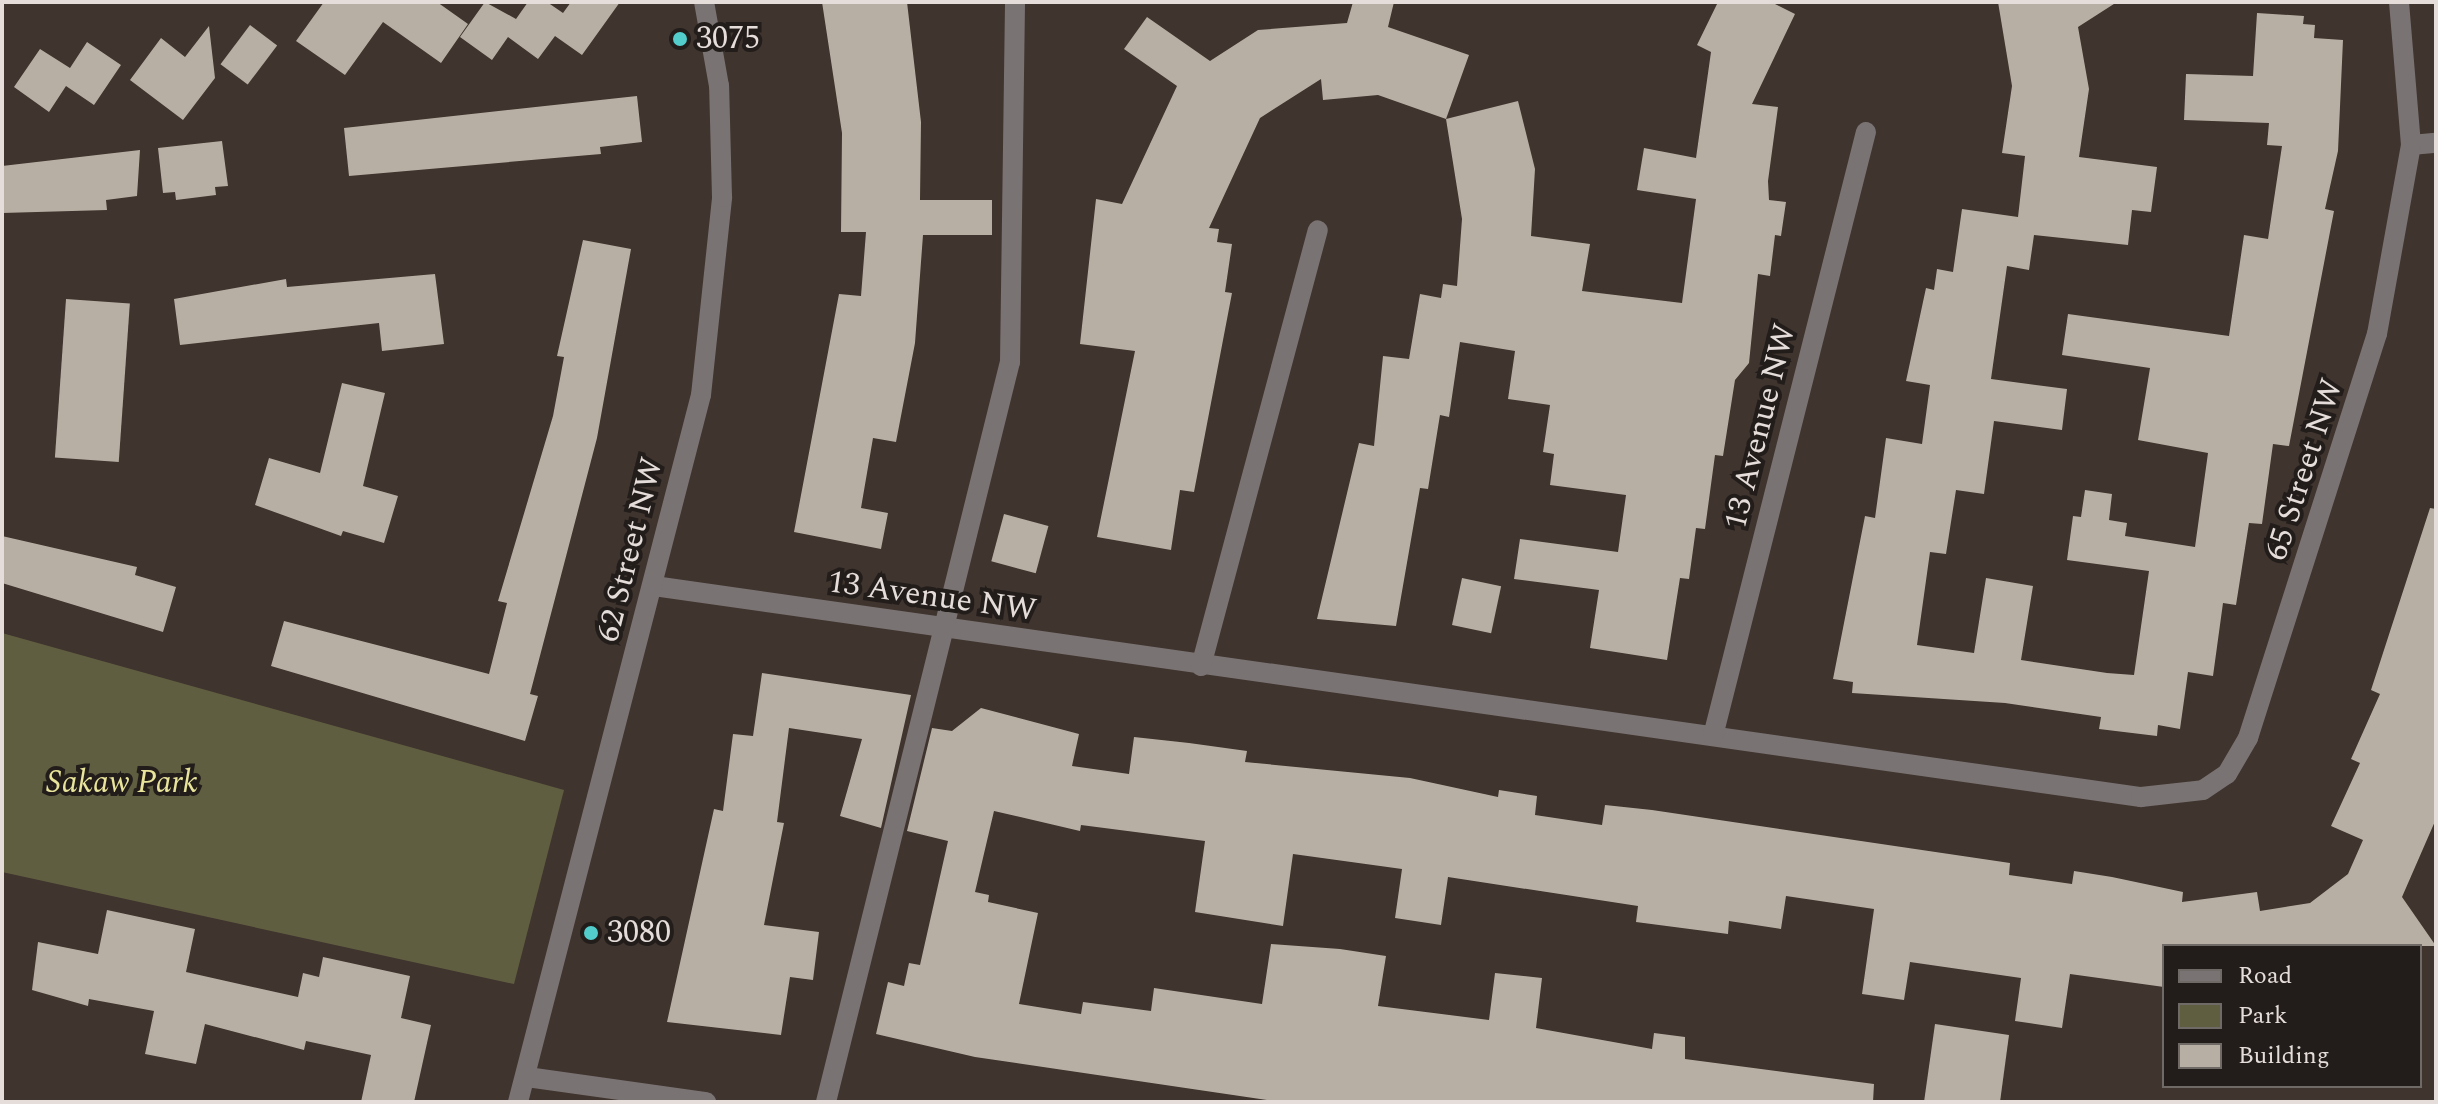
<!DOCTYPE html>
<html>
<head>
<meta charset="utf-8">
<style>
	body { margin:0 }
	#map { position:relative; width:2438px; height:1104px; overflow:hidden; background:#3f342e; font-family:Spectral,serif }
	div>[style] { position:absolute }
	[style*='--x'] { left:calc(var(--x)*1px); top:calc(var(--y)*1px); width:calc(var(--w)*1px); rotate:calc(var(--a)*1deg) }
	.green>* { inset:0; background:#605e40 }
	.building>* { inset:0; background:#b8afa4; transform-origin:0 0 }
	.minor>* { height:20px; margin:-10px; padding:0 10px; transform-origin:10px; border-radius:10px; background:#7a7373 }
	.dots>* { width:22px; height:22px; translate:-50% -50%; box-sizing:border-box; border:4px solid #221d1a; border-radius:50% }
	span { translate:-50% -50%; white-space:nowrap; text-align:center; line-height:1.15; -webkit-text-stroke:8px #221d1a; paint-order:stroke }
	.poi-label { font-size:32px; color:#e5ddda }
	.left { translate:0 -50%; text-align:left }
	.street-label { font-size:32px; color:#e5ddda }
	.park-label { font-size:32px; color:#e9e49b; font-style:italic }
	.frame { position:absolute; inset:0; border:4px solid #e5ddda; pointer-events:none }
	.legend { position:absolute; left:2162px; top:944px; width:260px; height:144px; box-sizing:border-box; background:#221d1a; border:2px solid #706a67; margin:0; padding:10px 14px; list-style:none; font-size:24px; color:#e5ddda }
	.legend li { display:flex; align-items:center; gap:16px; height:40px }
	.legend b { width:40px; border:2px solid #706a67 }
</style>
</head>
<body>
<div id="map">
	<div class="green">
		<i style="clip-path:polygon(2px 633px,564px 790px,514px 984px,2px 872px)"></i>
	</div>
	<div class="building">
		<i style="clip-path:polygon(324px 2px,437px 2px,468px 24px,441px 63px,383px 22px,345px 75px,296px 41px)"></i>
		<i style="clip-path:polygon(485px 2px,516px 19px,528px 2px,547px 2px,563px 13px,571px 2px,620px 2px,582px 55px,555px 36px,538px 59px,508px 37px,492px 60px,460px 37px)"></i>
		<i style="clip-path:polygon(822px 2px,907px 2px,921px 122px,920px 200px,992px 200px,992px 235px,923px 235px,915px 343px,896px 442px,873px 438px,861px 508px,888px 513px,881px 549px,794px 532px,839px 294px,861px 296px,866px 232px,841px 232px,842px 133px)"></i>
		<i style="clip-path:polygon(1353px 2px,1394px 2px,1388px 27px,1469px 55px,1446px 119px,1518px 101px,1535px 169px,1531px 236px,1590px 244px,1582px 291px,1682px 303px,1696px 199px,1637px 190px,1644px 148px,1696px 158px,1711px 52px,1697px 45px,1718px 2px,1771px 2px,1795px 14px,1752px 104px,1778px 107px,1768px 181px,1769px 200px,1786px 202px,1781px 236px,1775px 235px,1770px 276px,1758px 274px,1749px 363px,1735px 380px,1723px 456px,1715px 455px,1705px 529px,1696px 528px,1689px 579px,1680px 578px,1667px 660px,1590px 648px,1599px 590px,1514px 579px,1520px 539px,1618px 552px,1626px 495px,1550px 485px,1554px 454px,1543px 452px,1550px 405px,1508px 399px,1515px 351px,1460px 342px,1449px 417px,1440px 415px,1428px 489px,1420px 488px,1396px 626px,1317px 619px,1359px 443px,1374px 446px,1383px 356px,1409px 359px,1420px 294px,1441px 298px,1443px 284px,1457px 286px,1462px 219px,1446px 119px,1378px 95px,1323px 100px,1321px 79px,1260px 118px,1209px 228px,1219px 229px,1217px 242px,1232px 244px,1225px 292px,1232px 293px,1194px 492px,1180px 490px,1171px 550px,1097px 537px,1135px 351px,1080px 344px,1096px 199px,1122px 204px,1177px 86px,1124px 49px,1147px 17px,1210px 61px,1258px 30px,1347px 23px)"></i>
		<i style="clip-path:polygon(1998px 2px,2117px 2px,2078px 27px,2089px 89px,2079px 157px,2157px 167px,2151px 212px,2132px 210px,2128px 245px,2034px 235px,2029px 270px,2007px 266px,1991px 379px,2067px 389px,2062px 430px,1994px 421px,1984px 494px,1956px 490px,1946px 554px,1930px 552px,1917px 645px,1974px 653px,1986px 578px,2033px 586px,2021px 660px,2107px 673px,2134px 675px,2149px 571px,2067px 560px,2073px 516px,2081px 517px,2085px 490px,2112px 494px,2109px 520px,2127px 523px,2125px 536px,2195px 547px,2208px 453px,2138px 440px,2150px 368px,2062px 355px,2068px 314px,2229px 336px,2244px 235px,2268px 239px,2282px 146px,2267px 145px,2269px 123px,2184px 120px,2186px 74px,2253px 76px,2257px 13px,2304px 16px,2303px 24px,2315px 25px,2314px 38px,2343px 40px,2338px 151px,2325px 209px,2334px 211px,2289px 446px,2273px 444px,2262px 524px,2249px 523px,2236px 605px,2223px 603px,2213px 676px,2188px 672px,2180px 729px,2158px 725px,2157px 736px,2099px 729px,2101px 717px,2005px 703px,1852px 693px,1853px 682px,1833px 679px,1865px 516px,1875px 518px,1886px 438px,1922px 444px,1930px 385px,1906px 381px,1926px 288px,1934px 290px,1937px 269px,1953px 272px,1962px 209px,2018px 217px,2025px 156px,2002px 153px,2012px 86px)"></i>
		<i style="left:250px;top:25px;width:34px;height:49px;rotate:37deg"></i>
		<i style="clip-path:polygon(209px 26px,215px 78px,183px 120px,130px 80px,161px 38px,185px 57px)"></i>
		<i style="clip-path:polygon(87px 42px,121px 65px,94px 105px,66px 86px,49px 112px,14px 87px,40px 49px,70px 68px)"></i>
		<i style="clip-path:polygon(637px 96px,642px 142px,600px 147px,601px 154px,349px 176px,344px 128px)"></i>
		<i style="clip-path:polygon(222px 141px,228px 186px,215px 187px,216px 195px,176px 200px,175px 192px,163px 193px,158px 148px)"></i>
		<i style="clip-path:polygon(140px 150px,137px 196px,106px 200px,107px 210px,2px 213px,2px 166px)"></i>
		<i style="clip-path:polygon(583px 240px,631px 249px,597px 438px,530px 694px,538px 696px,525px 741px,271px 666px,284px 621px,489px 674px,507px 603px,498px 601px,553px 416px,564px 357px,557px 356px)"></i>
		<i style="clip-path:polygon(435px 274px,444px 344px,382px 351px,379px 323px,180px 345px,174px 299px,286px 279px,287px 287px)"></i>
		<i style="left:66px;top:299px;width:64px;height:159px;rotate:4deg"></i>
		<i style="clip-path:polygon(342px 383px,385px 393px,363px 486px,398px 496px,384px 543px,343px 531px,341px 536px,255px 505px,269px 458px,320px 473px)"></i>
		<i style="clip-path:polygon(2430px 508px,2436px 509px,2436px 819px,2402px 897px,2436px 946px,2164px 946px,2164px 987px,2070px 974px,2062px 1028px,2015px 1021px,2021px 978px,1910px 962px,1904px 1000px,1862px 994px,1874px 909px,1786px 896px,1781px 929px,1729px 921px,1728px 934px,1636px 922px,1638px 906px,1448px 877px,1441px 925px,1395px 918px,1402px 869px,1293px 854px,1283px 926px,1195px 912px,1205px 841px,1081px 825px,1080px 831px,994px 811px,975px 892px,989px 895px,988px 902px,1038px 913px,1019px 1004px,1081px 1014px,1083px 1002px,1151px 1011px,1154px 988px,1262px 1004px,1271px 944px,1340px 949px,1386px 956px,1378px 1006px,1489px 1020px,1495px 973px,1542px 978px,1536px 1028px,1652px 1049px,1654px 1033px,1685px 1037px,1685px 1059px,1874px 1084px,1873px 1102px,1280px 1102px,975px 1057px,876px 1034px,888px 982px,904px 986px,909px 963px,920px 965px,948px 841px,907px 831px,932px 728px,952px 731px,981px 708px,1079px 734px,1072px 766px,1129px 774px,1134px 737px,1189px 743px,1247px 751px,1245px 762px,1410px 778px,1498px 797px,1499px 790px,1537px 796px,1535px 815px,1602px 825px,1605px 805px,1652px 810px,2010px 863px,2009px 875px,2072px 884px,2074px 871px,2112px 877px,2183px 892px,2182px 902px,2257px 892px,2260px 911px,2310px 903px,2348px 874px,2363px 840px,2331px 826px,2360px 763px,2351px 759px,2380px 694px,2371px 690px)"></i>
		<i style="left:1004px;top:514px;width:46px;height:49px;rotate:15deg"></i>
		<i style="clip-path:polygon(2px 536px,137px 567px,135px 575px,176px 587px,163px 632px,2px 583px)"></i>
		<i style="left:1462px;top:578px;width:40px;height:48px;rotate:12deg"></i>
		<i style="clip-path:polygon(762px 673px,911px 695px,881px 828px,840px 816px,862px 739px,789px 728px,777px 822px,784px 823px,764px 925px,819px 932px,813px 980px,790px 977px,781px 1035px,667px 1022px,714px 809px,723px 811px,733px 734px,753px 736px)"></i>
		<i style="clip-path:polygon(107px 910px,195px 929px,186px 972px,298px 997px,303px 973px,319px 977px,323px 957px,410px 976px,401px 1018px,431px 1025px,414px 1102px,361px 1102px,371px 1055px,306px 1041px,304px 1050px,205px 1024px,196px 1064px,145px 1054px,154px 1011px,89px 999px,88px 1006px,32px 990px,38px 942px,98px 954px)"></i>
		<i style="clip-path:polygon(1935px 1024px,2009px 1035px,2000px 1102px,1924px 1102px)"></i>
	</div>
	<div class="minor">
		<i style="--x:2411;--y:145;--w:25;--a:-5"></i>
		<i style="--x:654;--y:586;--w:1502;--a:8.08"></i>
		<i style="--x:2141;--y:797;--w:62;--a:-6.4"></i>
		<i style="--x:2203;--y:790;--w:29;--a:-34"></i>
		<i style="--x:2227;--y:774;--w:42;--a:-59.7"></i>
		<i style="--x:2248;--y:738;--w:424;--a:-72.3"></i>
		<i style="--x:2377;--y:334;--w:192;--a:-79.8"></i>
		<i style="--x:2411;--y:145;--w:144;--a:-94.8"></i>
		<i style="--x:1201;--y:666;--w:451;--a:-75"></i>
		<i style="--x:1713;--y:736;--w:623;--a:-75.79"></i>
		<i style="--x:527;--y:1077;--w:181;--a:8"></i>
		<i style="--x:518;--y:1102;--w:730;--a:-75.49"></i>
		<i style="--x:701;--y:395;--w:199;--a:-83.9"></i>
		<i style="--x:722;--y:197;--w:111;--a:-91.5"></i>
		<i style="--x:719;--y:86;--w:85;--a:-100.1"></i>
		<i style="--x:826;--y:1102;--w:763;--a:-76.04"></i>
		<i style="--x:1010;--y:362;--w:360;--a:-89.2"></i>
	</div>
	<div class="dots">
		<i style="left:680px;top:39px;background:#52cdcc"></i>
		<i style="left:591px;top:933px;background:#52cdcc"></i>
	</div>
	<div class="poi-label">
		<span class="left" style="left:696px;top:39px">3075</span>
		<span class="left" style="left:607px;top:933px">3080</span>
	</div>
	<div class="street-label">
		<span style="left:1761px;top:427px;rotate:-76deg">13 Avenue NW</span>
		<span style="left:2305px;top:470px;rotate:-72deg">65 Street NW</span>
		<span style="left:631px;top:550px;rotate:-76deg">62 Street NW</span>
		<span style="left:932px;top:597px;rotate:8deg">13 Avenue NW</span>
	</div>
	<div class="park-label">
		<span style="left:122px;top:783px">Sakaw Park</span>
	</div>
	<div class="frame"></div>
	<ul class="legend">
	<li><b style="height:10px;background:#7a7373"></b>Road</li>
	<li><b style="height:22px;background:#605e40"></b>Park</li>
	<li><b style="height:22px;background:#b8afa4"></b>Building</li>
	</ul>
</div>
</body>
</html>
